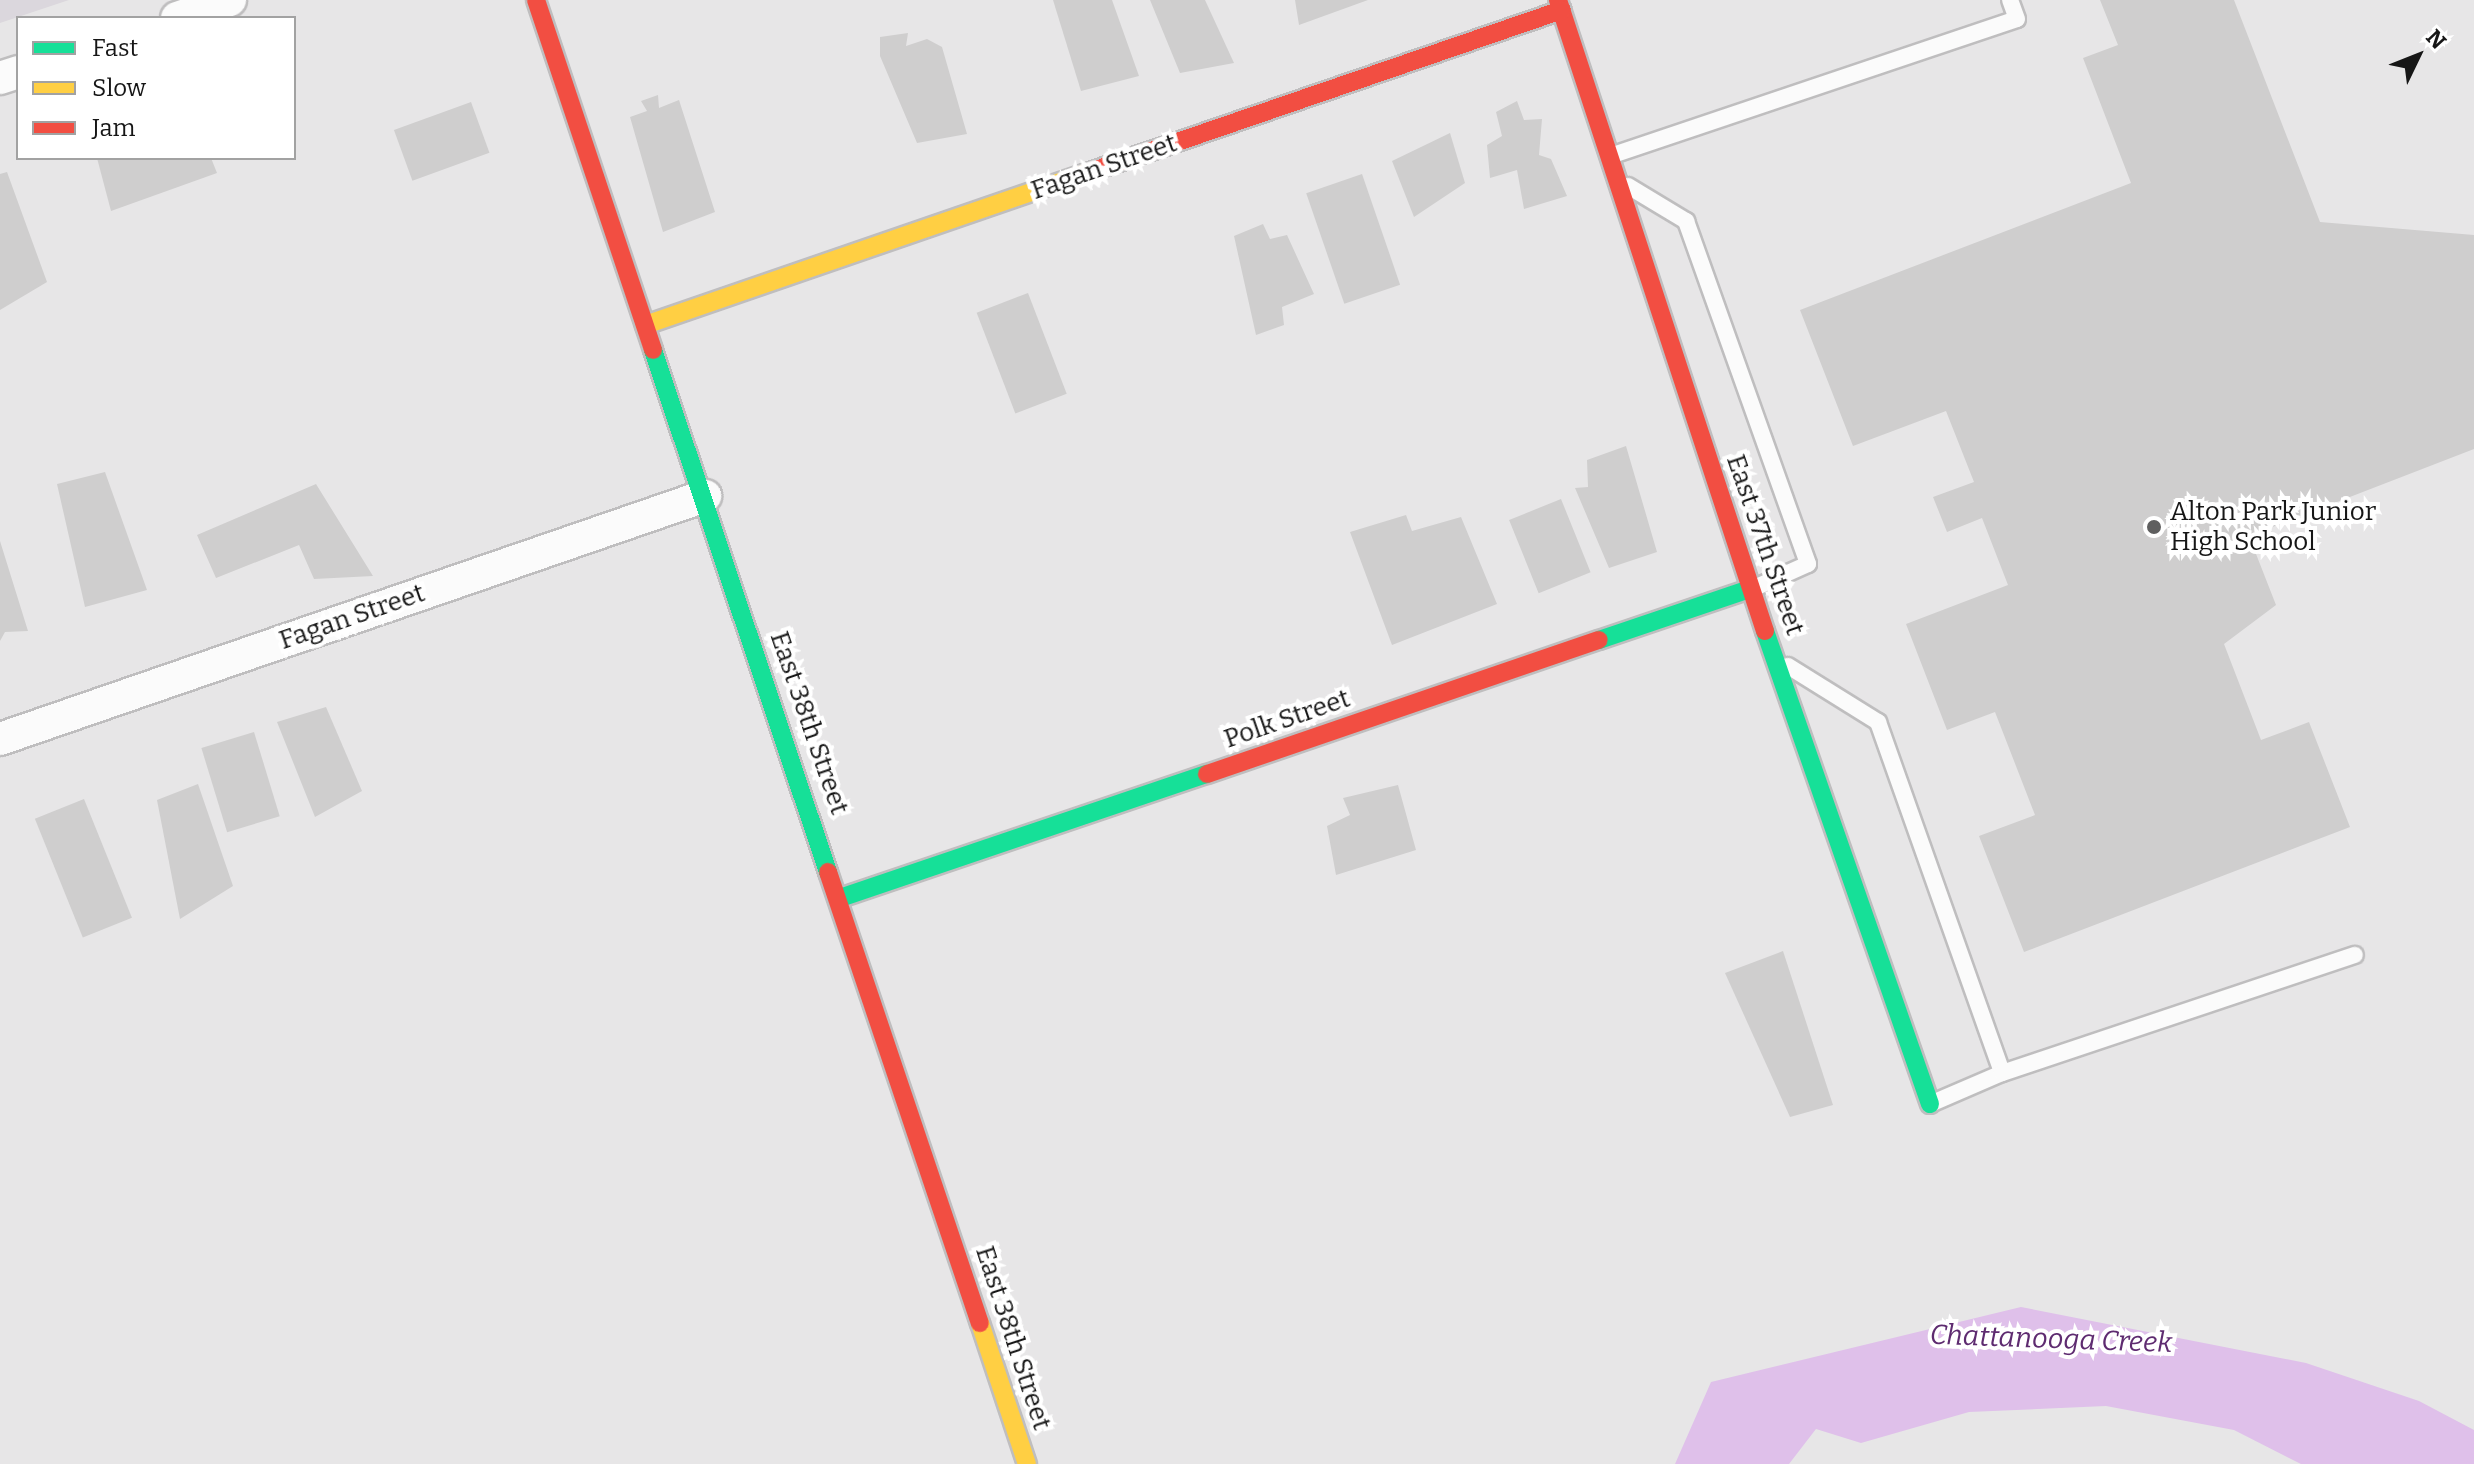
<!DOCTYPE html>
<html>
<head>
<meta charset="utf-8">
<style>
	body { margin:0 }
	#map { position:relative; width:2474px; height:1464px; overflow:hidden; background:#e7e6e7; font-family:Bitter,serif }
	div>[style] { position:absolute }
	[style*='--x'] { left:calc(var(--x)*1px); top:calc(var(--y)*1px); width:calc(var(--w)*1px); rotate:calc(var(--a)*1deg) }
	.built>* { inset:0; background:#dbd7dd }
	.water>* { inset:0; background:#dfc0ea }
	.building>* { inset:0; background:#cfcece; transform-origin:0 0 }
	.roads { filter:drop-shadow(2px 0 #bfbebf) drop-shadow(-2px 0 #bfbebf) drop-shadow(0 2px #bfbebf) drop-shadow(0 -2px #bfbebf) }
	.lane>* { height:16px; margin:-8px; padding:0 8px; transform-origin:8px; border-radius:8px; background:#fbfbfb }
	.street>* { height:32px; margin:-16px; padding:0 16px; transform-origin:16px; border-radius:16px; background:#fbfbfb }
	.fast>* { height:18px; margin:-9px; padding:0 9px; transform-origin:9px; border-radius:9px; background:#16e098 }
	.slow>* { height:18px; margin:-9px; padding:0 9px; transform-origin:9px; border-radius:9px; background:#ffcf43 }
	.jam>* { height:18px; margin:-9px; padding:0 9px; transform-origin:9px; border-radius:9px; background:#f24e42 }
	.dots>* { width:22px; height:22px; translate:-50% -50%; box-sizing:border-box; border:4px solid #fff; border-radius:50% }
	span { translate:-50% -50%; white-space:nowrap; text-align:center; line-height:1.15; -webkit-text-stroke:8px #fff; paint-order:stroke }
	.street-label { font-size:26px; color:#161616 }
	.poi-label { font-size:26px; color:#161616 }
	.left { translate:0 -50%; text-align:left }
	.water-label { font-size:28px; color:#5e2b70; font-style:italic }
	.legend { position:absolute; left:16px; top:16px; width:280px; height:144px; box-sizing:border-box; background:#fff; border:2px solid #a2a2a2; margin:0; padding:10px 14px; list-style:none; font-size:24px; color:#161616 }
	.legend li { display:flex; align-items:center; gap:16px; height:40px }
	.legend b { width:40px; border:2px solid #a2a2a2 }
	.north { position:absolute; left:2378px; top:16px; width:80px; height:80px; -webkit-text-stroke:6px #fff; paint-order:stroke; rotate:47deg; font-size:22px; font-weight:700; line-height:32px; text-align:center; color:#161616 }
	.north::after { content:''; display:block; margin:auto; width:28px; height:36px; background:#161616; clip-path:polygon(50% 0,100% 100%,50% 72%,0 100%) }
</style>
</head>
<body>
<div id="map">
	<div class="built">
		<i style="clip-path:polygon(0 0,69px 0,0 23px)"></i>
	</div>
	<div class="water">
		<i style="clip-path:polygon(2021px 1307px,2306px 1363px,2419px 1401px,2474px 1430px,2474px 1464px,2301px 1464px,2234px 1430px,2106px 1406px,1969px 1412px,1861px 1443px,1816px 1429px,1789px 1464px,1675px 1464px,1711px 1382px)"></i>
	</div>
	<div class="building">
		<i style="clip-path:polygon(1053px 0,1112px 0,1139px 76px,1081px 91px)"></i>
		<i style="clip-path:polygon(1150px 0,1205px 0,1234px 63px,1180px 73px)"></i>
		<i style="clip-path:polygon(1295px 0,1368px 0,1299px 25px)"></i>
		<i style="clip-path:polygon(2100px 0,2234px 0,2320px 222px,2474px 235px,2474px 449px,2249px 536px,2276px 605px,2224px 644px,2261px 740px,2309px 722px,2350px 827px,2024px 952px,1979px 836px,2035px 815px,1995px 712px,1947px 730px,1906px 624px,2008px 585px,1982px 518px,1947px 532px,1933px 497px,1974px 482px,1946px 411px,1853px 446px,1800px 310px,2131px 183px,2083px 58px,2118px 45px)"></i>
		<i style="clip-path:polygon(908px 33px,906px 46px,927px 39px,942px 47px,967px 134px,917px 143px,880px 56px,880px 37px)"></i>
		<i style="clip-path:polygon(658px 95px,659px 108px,679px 100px,715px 212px,663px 232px,630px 117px,647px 111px,641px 101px)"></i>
		<i style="clip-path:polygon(1517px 101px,1524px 120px,1542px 119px,1539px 155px,1551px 159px,1567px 196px,1524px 209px,1517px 170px,1490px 178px,1487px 145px,1502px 136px,1496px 112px)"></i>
		<i style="left:471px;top:102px;width:54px;height:82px;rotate:70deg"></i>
		<i style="clip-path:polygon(1450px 133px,1465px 183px,1414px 217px,1392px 161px)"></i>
		<i style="clip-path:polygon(97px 158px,211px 158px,217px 173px,111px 211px)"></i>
		<i style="clip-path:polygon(7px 172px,47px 282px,0 310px,0 174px)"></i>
		<i style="left:1362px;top:174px;width:117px;height:59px;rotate:71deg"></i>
		<i style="clip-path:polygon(1263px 224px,1270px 239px,1287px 235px,1314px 294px,1282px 307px,1284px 325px,1256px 335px,1234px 236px)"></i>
		<i style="left:1028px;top:293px;width:108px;height:55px;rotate:69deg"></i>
		<i style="clip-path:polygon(1626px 446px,1657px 552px,1609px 568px,1575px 488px,1588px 487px,1587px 460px)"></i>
		<i style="clip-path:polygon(105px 472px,147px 590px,85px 607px,57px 484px)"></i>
		<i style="clip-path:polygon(316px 484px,373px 576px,314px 579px,299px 545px,216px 578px,197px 535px)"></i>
		<i style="left:1561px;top:499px;width:79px;height:56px;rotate:68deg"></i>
		<i style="clip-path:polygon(1406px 515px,1412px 531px,1461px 517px,1497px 604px,1392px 645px,1350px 532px)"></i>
		<i style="clip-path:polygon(0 541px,28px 631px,5px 632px,0 641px)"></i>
		<i style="clip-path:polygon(326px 707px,362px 791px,315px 817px,277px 722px)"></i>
		<i style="left:254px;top:732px;width:88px;height:55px;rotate:73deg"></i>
		<i style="clip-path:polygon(198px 784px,233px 886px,180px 919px,157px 800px)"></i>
		<i style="clip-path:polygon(1398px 785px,1416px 850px,1336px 875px,1327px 826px,1350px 815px,1343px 798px)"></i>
		<i style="left:84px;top:799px;width:128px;height:53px;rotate:68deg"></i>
		<i style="clip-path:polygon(1783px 951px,1833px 1105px,1790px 1117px,1725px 973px)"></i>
	</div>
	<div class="roads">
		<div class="lane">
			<i style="--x:1610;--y:156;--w:429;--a:-18.6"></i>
			<i style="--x:2017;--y:19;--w:20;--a:-110"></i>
			<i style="--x:1628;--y:186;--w:68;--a:31.1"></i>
			<i style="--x:1686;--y:221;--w:364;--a:70.4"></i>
			<i style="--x:1808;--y:564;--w:61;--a:155.9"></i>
			<i style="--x:1788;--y:666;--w:106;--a:31.9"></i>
			<i style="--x:1878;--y:722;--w:372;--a:70.5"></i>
			<i style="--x:2002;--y:1073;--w:78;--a:156.7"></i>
			<i style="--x:2002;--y:1073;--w:372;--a:-18.5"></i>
		</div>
		<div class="street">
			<i style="--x:177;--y:18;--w:56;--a:-18.8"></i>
			<i style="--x:0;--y:78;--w:19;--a:-18"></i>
			<i style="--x:0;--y:739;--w:746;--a:-19.02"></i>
		</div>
		<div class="fast">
			<i style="--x:653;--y:350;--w:551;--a:71.47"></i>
			<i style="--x:1765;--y:631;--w:501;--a:70.77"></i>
			<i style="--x:1599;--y:640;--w:159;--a:-18.7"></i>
			<i style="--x:840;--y:898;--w:387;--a:-18.7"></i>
		</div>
		<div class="slow">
			<i style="--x:645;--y:325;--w:464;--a:-19"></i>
			<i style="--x:980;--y:1323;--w:149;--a:71.6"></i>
		</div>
		<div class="jam">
			<i style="--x:536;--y:0;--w:369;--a:71.5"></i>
			<i style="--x:1558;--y:0;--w:664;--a:71.84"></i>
			<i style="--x:1084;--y:174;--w:505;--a:-18.94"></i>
			<i style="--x:1207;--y:774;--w:414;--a:-18.9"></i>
			<i style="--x:828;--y:872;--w:476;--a:71.4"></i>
		</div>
	</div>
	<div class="dots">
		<i style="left:2154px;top:527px;background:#5f5f5f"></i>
	</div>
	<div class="street-label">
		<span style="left:1104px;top:167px;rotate:-19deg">Fagan Street</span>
		<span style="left:1765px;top:545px;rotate:71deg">East 37th Street</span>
		<span style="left:352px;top:617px;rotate:-19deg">Fagan Street</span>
		<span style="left:1287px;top:719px;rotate:-19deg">Polk Street</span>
		<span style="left:809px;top:723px;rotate:71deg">East 38th Street</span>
		<span style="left:1013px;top:1338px;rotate:72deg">East 38th Street</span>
	</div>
	<div class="poi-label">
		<span class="left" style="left:2170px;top:527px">Alton Park Junior<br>High School</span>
	</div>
	<div class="water-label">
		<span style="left:2051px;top:1339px;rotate:2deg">Chattanooga Creek</span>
	</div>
	<ul class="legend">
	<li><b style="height:10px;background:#16e098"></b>Fast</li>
	<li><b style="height:10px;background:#ffcf43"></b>Slow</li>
	<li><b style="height:10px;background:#f24e42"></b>Jam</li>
	</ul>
	<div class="north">N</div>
</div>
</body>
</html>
